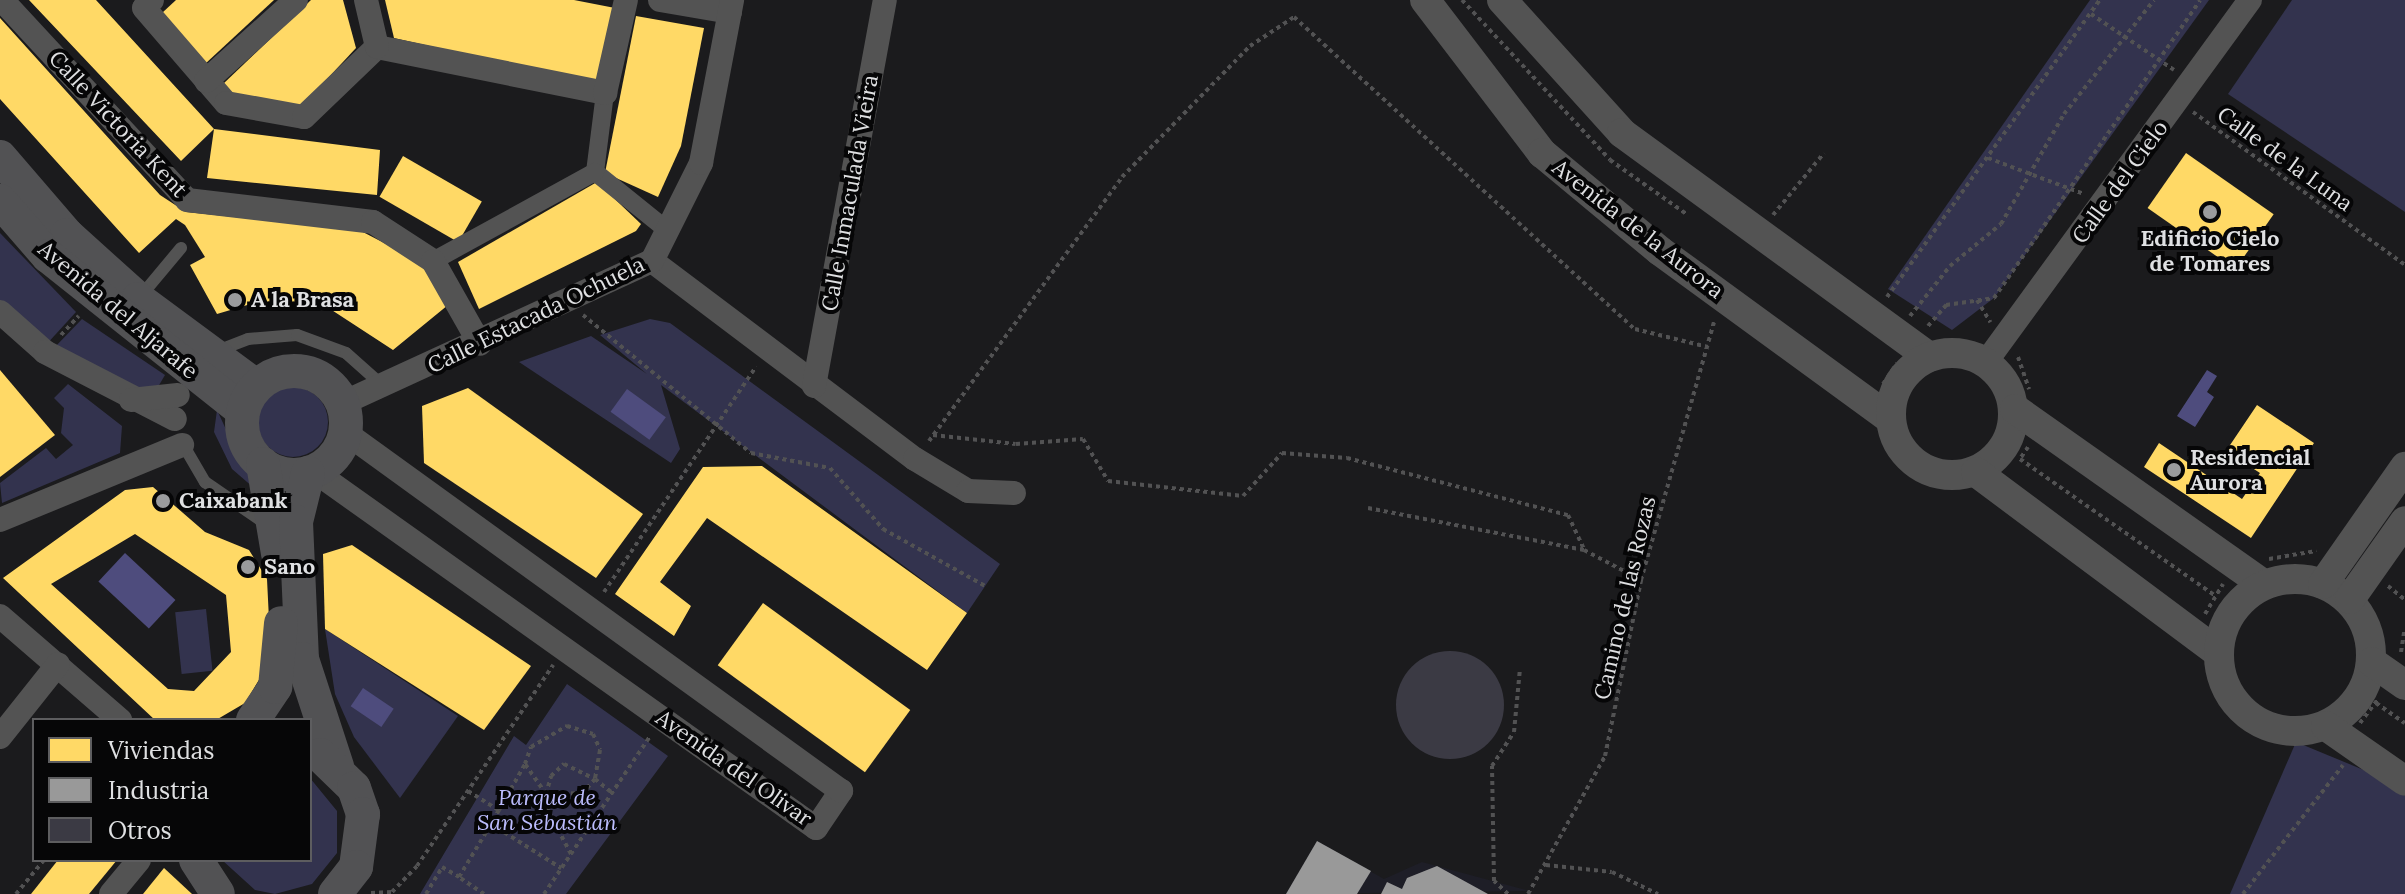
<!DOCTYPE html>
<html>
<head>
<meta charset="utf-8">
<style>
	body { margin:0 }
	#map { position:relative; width:2405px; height:894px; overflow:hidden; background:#1b1b1d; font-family:Lora,serif }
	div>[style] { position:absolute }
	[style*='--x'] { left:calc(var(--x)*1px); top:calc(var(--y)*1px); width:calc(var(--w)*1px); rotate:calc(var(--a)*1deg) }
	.built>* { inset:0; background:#1e1e27 }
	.green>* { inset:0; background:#33334e; transform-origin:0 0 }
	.round { border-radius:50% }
	.water>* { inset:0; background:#4e4c7d; transform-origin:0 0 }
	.homes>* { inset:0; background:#ffd966; transform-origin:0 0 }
	.industry>* { inset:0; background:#999 }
	.building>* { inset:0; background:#3b3a44 }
	.path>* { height:4px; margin-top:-2px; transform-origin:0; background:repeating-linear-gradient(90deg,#525253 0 4px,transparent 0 8px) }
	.service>* { height:12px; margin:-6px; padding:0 6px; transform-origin:6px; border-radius:6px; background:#535353 }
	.pedestrian>* { height:18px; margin:-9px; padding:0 9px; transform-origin:9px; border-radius:9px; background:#535353 }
	.minor>* { height:24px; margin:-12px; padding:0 12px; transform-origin:12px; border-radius:12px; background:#535353 }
	.tertiary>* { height:30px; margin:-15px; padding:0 15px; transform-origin:15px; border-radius:15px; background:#535353 }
	.tertiary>.ring { margin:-15px; padding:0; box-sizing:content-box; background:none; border:30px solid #535353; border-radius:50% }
	.secondary>* { height:34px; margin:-17px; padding:0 17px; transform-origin:17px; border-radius:17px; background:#525254 }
	.secondary>.ring { margin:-17px; padding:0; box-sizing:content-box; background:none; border:34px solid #525254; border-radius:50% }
	.dots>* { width:22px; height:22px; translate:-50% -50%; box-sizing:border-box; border:4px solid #060607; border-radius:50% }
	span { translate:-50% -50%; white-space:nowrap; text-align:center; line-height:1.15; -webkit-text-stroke:8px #060607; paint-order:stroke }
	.street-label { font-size:22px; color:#dfe0e2 }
	.poi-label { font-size:22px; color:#dfe0e2; font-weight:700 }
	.left { translate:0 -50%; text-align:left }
	.park-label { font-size:22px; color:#bbbcfd; font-style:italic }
	.legend { position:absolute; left:32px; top:718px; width:280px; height:144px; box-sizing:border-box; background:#060607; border:2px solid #5d5d5f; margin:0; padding:10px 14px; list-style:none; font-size:24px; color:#dfe0e2 }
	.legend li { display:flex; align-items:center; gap:16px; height:40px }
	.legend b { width:40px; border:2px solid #5d5d5f }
</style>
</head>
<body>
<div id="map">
	<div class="built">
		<i style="clip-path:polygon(1317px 841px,1384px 879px,1422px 862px,1530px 891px,1286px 894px)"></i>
	</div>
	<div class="green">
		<i style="clip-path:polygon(2090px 0,2209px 0,1994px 298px,1952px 330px,1888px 289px)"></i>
		<i style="clip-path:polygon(2292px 0,2405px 0,2405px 212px,2228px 94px)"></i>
		<i style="clip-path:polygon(0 233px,76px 312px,45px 346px,0 305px)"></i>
		<i style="clip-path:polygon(82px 319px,165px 375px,155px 392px,130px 393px,53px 349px)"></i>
		<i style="clip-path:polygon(650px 319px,670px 323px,1000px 564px,967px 613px,661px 385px,680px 449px,671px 463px,519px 362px,591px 336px,647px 374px,600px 335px)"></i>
		<i style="clip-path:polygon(68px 384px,122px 426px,120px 453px,2px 503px,0 483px,46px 448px,56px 459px,73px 445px,61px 433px,64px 408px,54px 398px)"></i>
		<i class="round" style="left:258px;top:387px;width:70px;height:70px"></i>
		<i style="clip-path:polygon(217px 410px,242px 464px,258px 476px,261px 494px,232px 469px,214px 432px)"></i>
		<i style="left:206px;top:609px;width:62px;height:31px;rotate:84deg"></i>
		<i style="clip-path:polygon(325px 629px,458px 716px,400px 798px,354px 737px,335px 694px)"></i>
		<i style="clip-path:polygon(567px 684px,668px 756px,566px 894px,420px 894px,514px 736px,526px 745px)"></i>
		<i style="clip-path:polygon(2296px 742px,2371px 773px,2405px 796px,2405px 894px,2230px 894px)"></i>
		<i style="clip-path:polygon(310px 778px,337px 811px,337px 853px,312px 884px,275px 894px,255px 890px,222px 860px,310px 860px)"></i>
	</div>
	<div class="water">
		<i style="clip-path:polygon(2207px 370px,2217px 376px,2207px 392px,2214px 397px,2195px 427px,2177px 416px)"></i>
		<i style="left:627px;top:389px;width:48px;height:28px;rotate:36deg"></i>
		<i style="left:125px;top:553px;width:69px;height:39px;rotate:43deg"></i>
		<i style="left:363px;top:688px;width:37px;height:22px;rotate:34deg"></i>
	</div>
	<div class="homes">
		<i style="clip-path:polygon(29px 0,96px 0,214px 129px,380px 150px,377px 195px,207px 178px,214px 129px,181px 161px)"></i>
		<i style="clip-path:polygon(176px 0,274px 0,205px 64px,162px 13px)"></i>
		<i style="clip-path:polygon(311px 0,343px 0,356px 48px,300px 108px,231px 95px,222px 85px)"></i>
		<i style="clip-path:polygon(385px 0,574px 0,615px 8px,597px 84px,394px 38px)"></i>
		<i style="clip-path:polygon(636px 16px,704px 28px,681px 146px,658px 197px,605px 173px)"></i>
		<i style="clip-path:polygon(0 18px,160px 195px,186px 212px,359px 230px,419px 261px,448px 305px,393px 350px,324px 305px,254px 303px,217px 314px,190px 265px,205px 257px,185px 225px,176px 219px,139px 253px,0 99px)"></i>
		<i style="left:2186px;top:153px;width:107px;height:67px;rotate:35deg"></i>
		<i style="left:403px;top:156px;width:91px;height:47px;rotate:30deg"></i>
		<i style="clip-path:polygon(597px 182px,641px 224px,636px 231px,479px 309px,458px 262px)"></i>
		<i style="clip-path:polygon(0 370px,55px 435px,0 477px)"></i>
		<i style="clip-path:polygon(468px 388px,643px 514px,596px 578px,424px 463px,422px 406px)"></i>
		<i style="clip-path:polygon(2257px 405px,2314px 443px,2251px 538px,2144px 467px,2159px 443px,2242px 499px,2260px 473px,2226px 451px)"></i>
		<i style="clip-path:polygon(762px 466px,967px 613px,927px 670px,707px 518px,660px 582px,691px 606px,674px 636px,615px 594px,703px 467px)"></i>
		<i style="clip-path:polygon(evenodd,153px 487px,205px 532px,249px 550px,267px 579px,271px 660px,245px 703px,216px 720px,155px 720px,3px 578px,125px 490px,153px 487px,135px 534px,226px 595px,231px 652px,194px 691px,168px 689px,51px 584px,135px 534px)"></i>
		<i style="clip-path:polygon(352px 545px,531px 666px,484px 730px,325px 629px,323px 554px)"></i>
		<i style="left:763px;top:603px;width:182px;height:77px;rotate:36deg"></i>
		<i style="clip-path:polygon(58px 860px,117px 860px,89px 894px,31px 894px)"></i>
		<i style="clip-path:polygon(164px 868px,192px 894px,143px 894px)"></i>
	</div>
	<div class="industry">
		<i style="clip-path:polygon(1317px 841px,1371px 871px,1357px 894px,1286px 894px)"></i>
		<i style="clip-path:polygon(1437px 866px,1488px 894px,1381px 894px,1387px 882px,1402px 889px,1407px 878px)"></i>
	</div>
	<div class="building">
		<i class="round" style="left:1396px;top:651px;width:108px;height:108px"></i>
	</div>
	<div class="path">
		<i style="--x:1462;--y:0;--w:218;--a:47.2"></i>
		<i style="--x:1610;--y:160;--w:95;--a:35.2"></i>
		<i style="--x:2091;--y:14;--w:100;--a:34"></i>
		<i style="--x:2193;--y:112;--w:261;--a:35.8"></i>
		<i style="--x:1988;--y:158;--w:103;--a:20.6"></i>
		<i style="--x:1773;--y:215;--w:80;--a:-50.6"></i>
		<i style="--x:1887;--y:297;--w:365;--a:-54.4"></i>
		<i style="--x:1977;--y:300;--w:26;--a:59"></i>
		<i style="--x:583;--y:315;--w:217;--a:39.4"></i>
		<i style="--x:751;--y:453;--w:80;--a:10.8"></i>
		<i style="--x:830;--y:468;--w:81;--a:49"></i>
		<i style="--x:883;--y:529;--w:117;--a:29.2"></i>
		<i style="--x:1910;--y:316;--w:64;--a:-51.3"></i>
		<i style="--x:1950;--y:266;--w:66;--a:-39.5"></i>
		<i style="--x:2001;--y:224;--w:127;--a:-60.2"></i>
		<i style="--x:2064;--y:114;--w:145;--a:-51.7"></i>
		<i style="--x:1928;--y:326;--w:28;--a:-49"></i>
		<i style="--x:1946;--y:305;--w:49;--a:-8.3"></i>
		<i style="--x:1994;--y:298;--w:362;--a:-55.3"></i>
		<i style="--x:61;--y:335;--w:26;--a:-47"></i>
		<i style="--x:2018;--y:357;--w:34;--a:71"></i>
		<i style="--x:1883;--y:384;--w:25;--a:-56"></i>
		<i style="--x:933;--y:435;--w:83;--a:6.2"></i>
		<i style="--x:1016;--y:444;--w:67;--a:-4.3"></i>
		<i style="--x:1083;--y:439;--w:49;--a:59.2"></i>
		<i style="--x:1108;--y:481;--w:136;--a:6.3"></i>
		<i style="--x:1243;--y:496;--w:58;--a:-47.8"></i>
		<i style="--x:1282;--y:453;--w:65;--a:4.4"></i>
		<i style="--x:1347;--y:458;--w:228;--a:14.5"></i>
		<i style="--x:1568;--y:515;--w:38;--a:65"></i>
		<i style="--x:929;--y:441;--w:327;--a:-53.8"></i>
		<i style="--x:1122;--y:177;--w:183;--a:-45.7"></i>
		<i style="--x:1250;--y:46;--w:53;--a:-33.4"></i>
		<i style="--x:1294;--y:17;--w:462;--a:42.5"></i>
		<i style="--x:1635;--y:329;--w:75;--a:13.9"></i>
		<i style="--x:2028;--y:447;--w:14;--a:124"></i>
		<i style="--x:2020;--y:459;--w:239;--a:35"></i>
		<i style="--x:1368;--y:508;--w:220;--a:11"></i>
		<i style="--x:1584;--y:550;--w:64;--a:27.8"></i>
		<i style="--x:2269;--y:559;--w:48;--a:-9.7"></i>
		<i style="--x:2388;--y:586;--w:22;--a:39"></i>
		<i style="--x:604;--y:592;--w:272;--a:-56"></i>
		<i style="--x:2205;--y:614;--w:35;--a:-59"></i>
		<i style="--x:2401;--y:652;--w:24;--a:-81"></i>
		<i style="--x:2376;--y:703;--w:35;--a:35"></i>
		<i style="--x:2360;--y:723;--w:31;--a:-53"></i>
		<i style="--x:468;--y:791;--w:36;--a:32"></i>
		<i style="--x:499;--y:810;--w:16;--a:120"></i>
		<i style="--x:491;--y:824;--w:83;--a:32.2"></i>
		<i style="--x:499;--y:810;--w:53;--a:-60.5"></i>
		<i style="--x:571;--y:854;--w:49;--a:-118.1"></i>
		<i style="--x:548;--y:811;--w:17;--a:-97"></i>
		<i style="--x:546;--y:794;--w:19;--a:-74"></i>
		<i style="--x:551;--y:776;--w:18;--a:-43"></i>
		<i style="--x:564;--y:764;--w:34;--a:26"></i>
		<i style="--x:595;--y:779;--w:18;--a:131"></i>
		<i style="--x:583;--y:793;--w:37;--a:178"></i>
		<i style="--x:546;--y:794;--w:37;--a:-125"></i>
		<i style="--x:525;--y:764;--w:18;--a:-71"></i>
		<i style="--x:531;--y:747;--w:42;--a:-30.3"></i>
		<i style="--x:567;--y:726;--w:27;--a:17"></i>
		<i style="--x:593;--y:734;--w:17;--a:66"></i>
		<i style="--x:600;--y:750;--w:29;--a:100"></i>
		<i style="--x:595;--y:779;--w:22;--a:39"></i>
		<i style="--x:1546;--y:865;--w:66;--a:6.1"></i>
		<i style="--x:1612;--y:872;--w:51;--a:25.6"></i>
		<i style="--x:371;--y:893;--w:21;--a:-3"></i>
		<i style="--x:392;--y:892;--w:36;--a:-46"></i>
		<i style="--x:417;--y:866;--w:243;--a:-55.9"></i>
		<i style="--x:16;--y:894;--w:44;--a:-50.5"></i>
		<i style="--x:426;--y:894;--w:31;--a:-59"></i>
		<i style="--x:442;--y:867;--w:20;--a:30"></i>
		<i style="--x:484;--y:894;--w:30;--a:-146"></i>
		<i style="--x:459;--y:877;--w:62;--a:-58.9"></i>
		<i style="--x:544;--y:894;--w:190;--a:-56.1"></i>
		<i style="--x:1508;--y:894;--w:19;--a:-137"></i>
		<i style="--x:1494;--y:881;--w:115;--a:-91"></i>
		<i style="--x:1492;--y:766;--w:40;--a:-57.1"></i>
		<i style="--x:1514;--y:732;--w:63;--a:-84.6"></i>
		<i style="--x:1528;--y:894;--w:158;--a:-60.8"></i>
		<i style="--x:1605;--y:756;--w:180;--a:-78.4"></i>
		<i style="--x:1641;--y:580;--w:268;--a:-74.2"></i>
		<i style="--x:2243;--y:894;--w:163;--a:-52.2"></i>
	</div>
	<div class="service">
		<i style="--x:140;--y:297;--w:64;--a:-50.1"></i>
		<i style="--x:217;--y:351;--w:33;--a:-21"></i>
		<i style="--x:248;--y:339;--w:49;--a:-4.7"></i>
		<i style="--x:297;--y:335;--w:52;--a:20.2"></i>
		<i style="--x:346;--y:353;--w:50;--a:41.7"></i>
		<i style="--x:181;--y:441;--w:48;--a:59.7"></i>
		<i style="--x:205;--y:482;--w:74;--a:34.5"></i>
	</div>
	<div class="pedestrian">
		<i style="--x:605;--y:93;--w:80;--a:97.2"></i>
		<i style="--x:595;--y:172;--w:94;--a:38.9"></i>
		<i style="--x:433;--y:261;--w:185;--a:-28.8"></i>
	</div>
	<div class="minor">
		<i style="--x:2;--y:0;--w:272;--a:47.2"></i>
		<i style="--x:187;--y:200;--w:187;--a:6.7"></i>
		<i style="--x:373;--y:222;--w:72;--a:33"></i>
		<i style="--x:433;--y:261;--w:95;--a:60.5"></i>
		<i style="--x:152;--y:0;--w:11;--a:135"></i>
		<i style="--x:144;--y:8;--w:125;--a:49.2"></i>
		<i style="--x:226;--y:103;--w:79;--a:10.2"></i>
		<i style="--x:304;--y:117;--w:101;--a:-43.8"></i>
		<i style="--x:377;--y:47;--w:233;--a:11.4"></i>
		<i style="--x:605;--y:93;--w:95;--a:-77.3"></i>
		<i style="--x:366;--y:0;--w:48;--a:76.8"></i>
		<i style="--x:660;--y:0;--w:71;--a:9.7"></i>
		<i style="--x:206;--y:81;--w:121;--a:-42"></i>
		<i style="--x:652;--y:261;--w:329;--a:37"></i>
		<i style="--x:915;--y:459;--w:62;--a:31.1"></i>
		<i style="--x:968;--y:491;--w:46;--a:2.5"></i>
		<i style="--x:0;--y:312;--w:60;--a:41.6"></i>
		<i style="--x:45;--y:352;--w:146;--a:27.3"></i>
		<i style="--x:1986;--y:362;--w:448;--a:-53.9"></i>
		<i style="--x:814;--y:386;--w:392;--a:-79.6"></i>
		<i style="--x:131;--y:400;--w:47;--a:-6.1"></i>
		<i style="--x:343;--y:403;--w:340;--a:-24.7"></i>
		<i style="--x:652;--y:261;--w:110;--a:-63.4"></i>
		<i style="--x:701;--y:163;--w:166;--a:-79.2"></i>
		<i style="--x:314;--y:471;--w:616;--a:35.42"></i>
		<i style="--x:816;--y:828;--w:45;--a:-56"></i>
		<i style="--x:841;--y:791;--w:611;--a:-144.12"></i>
		<i style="--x:0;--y:520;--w:197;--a:-22.4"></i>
		<i style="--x:0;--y:616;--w:159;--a:40.9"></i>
		<i style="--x:0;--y:737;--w:93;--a:-51.5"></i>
		<i style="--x:111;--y:894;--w:44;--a:-50.5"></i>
	</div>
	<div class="tertiary">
		<i style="--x:1425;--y:0;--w:193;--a:52.6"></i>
		<i style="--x:1542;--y:153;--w:153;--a:39.7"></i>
		<i style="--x:1660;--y:251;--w:285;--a:36.1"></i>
		<i style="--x:1502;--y:0;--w:179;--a:47.9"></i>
		<i style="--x:1622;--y:133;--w:380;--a:36.1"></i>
		<i class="ring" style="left:1891px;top:353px;width:92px;height:92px"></i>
		<i style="--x:2015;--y:409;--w:304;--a:35.2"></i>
		<i style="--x:1976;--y:472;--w:299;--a:36.7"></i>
		<i class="ring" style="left:2219px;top:579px;width:122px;height:122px"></i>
		<i style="--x:2323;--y:584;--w:143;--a:-55"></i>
		<i style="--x:2350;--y:599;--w:95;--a:-54.8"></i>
		<i style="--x:2372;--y:662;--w:40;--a:34.9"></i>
		<i style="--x:2326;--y:726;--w:96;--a:34.8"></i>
	</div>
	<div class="secondary">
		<i style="--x:0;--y:157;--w:103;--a:49.3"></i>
		<i style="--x:67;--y:235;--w:96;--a:42"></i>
		<i style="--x:138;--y:299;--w:147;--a:36.4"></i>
		<i style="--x:0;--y:201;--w:73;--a:48.9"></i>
		<i style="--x:48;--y:256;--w:249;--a:38.5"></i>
		<i class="ring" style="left:242px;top:371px;width:70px;height:70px"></i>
		<i style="--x:263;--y:464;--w:91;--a:80.5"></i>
		<i style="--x:308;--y:473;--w:50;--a:103.8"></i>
		<i style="--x:296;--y:522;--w:137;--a:87.5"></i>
		<i style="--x:302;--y:659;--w:113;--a:71.9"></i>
		<i style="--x:253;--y:720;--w:40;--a:-56"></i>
		<i style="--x:275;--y:687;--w:64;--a:-84.6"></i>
		<i style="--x:320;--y:755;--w:47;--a:44.1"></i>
		<i style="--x:354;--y:788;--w:28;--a:71"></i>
		<i style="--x:363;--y:814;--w:53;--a:97.5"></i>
		<i style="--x:356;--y:867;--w:34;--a:128"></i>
		<i style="--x:196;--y:860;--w:40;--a:57.1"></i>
	</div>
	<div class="dots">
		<i style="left:2210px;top:212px;background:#9a9b9d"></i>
		<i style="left:235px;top:300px;background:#9a9b9d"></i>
		<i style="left:2174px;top:470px;background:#9a9b9d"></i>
		<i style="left:163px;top:501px;background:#9a9b9d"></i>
		<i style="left:248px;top:567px;background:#9a9b9d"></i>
	</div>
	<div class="street-label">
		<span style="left:118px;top:124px;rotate:47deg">Calle Victoria Kent</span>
		<span style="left:2285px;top:159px;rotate:36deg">Calle de la Luna</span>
		<span style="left:2120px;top:182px;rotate:-54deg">Calle del Cielo</span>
		<span style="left:850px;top:193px;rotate:-80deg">Calle Inmaculada Vieira</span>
		<span style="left:1638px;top:229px;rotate:38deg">Avenida de la Aurora</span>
		<span style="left:118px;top:310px;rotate:40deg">Avenida del Aljarafe</span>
		<span style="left:536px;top:315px;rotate:-26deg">Calle Estacada Ochuela</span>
		<span style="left:1625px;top:598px;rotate:-77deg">Camino de las Rozas</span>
		<span style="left:734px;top:768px;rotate:35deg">Avenida del Olivar</span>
	</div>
	<div class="poi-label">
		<span style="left:2210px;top:251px">Edificio Cielo<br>de Tomares</span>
		<span class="left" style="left:251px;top:300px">A la Brasa</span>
		<span class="left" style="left:2190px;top:470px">Residencial<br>Aurora</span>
		<span class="left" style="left:179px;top:501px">Caixabank</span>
		<span class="left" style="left:264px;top:567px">Sano</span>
	</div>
	<div class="park-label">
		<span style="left:547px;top:810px">Parque de<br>San Sebastián</span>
	</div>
	<ul class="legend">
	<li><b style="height:22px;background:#ffd966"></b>Viviendas</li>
	<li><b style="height:22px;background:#999"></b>Industria</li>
	<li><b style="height:22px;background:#3b3a44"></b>Otros</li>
	</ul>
</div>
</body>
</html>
